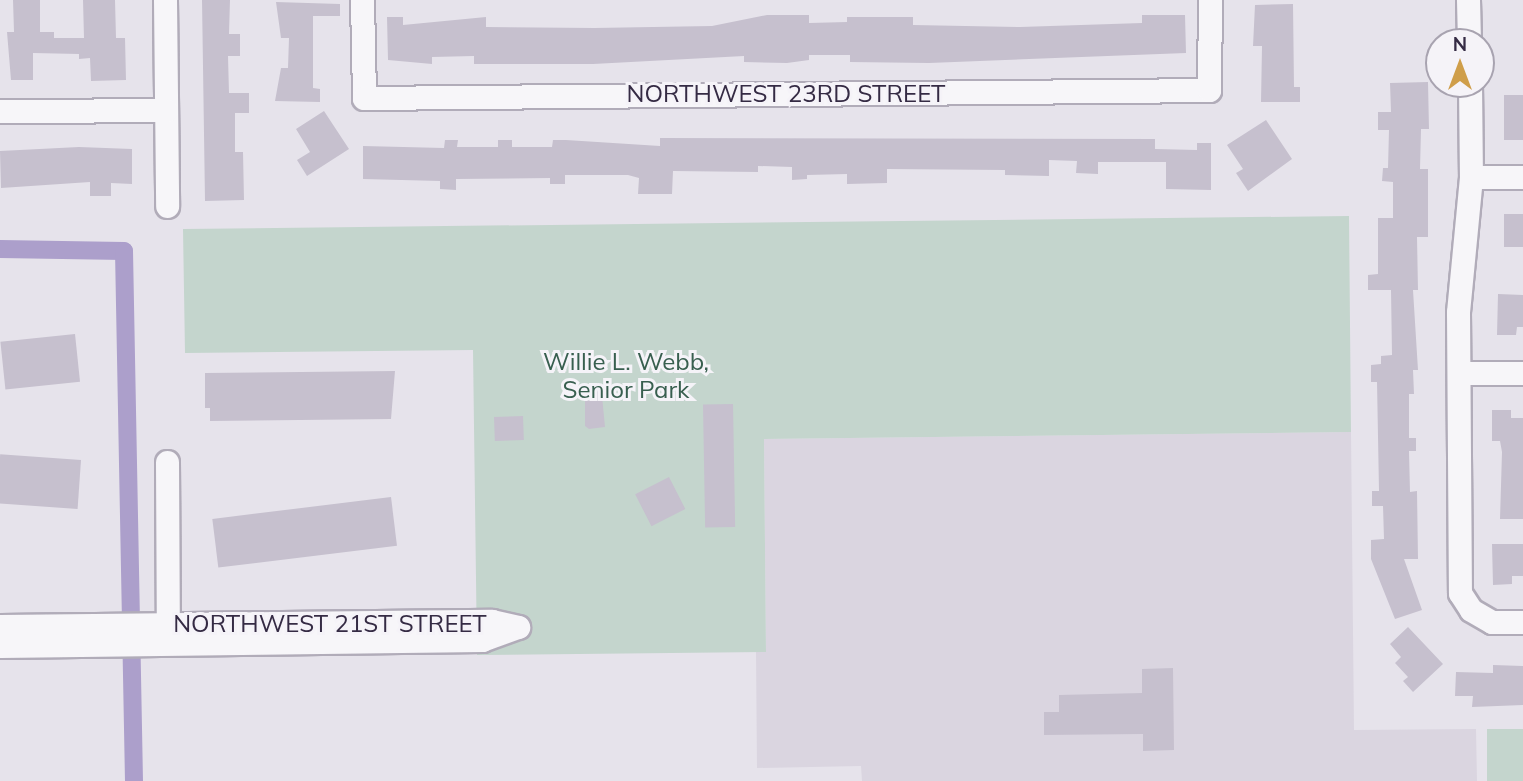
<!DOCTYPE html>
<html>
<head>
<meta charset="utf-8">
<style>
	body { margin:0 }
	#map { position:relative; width:1523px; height:781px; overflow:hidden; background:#e6e3eb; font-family:Mulish,sans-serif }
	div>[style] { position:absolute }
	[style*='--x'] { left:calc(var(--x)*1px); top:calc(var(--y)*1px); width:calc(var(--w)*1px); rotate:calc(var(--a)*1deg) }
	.built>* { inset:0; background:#dad5e0 }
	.green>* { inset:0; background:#c4d5cd; transform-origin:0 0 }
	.canal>* { height:18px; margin:-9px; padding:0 9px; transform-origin:9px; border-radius:9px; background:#ac9fcb }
	.building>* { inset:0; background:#c6c0ce; transform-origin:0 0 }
	.roads { filter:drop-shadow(2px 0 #b1acb9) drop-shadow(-2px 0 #b1acb9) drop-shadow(0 2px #b1acb9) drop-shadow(0 -2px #b1acb9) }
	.minor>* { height:23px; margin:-11.5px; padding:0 11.5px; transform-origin:11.5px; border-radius:11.5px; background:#f7f6f9 }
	span { translate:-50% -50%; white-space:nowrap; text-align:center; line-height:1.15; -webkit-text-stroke:6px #f5f3f8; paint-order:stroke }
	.street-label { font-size:24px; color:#352b44 }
	.park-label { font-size:24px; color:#385f4f }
	.north { position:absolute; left:1425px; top:28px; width:70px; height:70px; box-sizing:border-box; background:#f5f3f8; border:2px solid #a8a3b0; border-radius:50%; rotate:0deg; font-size:19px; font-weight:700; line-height:28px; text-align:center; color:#352b44 }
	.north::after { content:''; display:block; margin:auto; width:24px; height:32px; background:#cf9e4a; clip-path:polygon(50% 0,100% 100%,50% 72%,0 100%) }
</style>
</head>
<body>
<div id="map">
	<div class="built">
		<i style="clip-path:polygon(1351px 432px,1354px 730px,1476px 729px,1477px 781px,862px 781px,861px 766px,757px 768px,756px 652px,766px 652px,764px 439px)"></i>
	</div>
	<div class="green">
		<i style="clip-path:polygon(1349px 216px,1351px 432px,764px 439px,766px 652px,477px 655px,473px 350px,185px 353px,183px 229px)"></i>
		<i style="left:1523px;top:729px;width:52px;height:36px;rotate:90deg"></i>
	</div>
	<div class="canal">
		<i style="--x:0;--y:249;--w:124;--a:0.9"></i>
		<i style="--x:124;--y:251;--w:530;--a:88.92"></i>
	</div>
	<div class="building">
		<i style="clip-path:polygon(13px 0,40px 0,40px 32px,54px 32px,54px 38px,84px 38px,83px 0,115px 0,116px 38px,125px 38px,126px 80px,91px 81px,90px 58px,79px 59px,79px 54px,33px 53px,33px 80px,11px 80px,7px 32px,14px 32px)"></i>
		<i style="clip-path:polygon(202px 0,230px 0,229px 34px,240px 34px,240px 56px,228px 56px,229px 93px,249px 93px,249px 113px,235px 113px,235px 152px,243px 152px,244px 200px,205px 201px)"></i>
		<i style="clip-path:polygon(276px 2px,340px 4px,340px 16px,313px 16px,313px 88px,320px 89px,320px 102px,275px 101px,281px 68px,288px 68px,289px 38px,281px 38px)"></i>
		<i style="clip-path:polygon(1293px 4px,1294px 87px,1300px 87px,1300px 102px,1261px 102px,1262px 46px,1253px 46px,1255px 5px)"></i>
		<i style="clip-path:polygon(767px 15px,809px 15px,809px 23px,847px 22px,847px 17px,913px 17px,913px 25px,1020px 27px,1142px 23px,1142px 15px,1185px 15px,1186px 53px,929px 63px,850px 62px,850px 55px,809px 55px,809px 60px,787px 63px,744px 62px,744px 56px,593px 64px,474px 64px,474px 56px,432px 57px,432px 64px,388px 60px,387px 17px,403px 17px,403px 25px,486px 17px,486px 27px,594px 28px,712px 26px)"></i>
		<i style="clip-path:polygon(1428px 82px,1429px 129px,1421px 129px,1420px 169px,1428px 169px,1428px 237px,1417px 237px,1418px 290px,1413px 290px,1418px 370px,1413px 370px,1414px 394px,1409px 394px,1409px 438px,1416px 438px,1416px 451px,1409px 451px,1410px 492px,1417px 491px,1418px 559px,1404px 559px,1422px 610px,1395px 619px,1371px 559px,1371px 540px,1384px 539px,1383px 506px,1372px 506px,1372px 491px,1379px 491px,1377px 382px,1371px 382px,1371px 365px,1381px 364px,1381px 356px,1392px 355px,1391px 290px,1368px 290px,1368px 275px,1378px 274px,1378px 218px,1393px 218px,1393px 182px,1382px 181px,1383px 168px,1388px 168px,1389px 130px,1378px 130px,1378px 112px,1391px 112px,1390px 83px)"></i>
		<i style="left:1504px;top:95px;width:19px;height:45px"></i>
		<i style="clip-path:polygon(324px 111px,349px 149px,307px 176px,297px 160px,310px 152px,296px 129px)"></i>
		<i style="clip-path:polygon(1266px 120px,1292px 159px,1248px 191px,1236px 173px,1243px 169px,1227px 145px)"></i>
		<i style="clip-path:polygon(660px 138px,1155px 139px,1155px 149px,1197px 150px,1197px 143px,1211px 143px,1211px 190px,1166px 189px,1166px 162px,1098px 162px,1098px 174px,1076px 173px,1077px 161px,1049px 160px,1049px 176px,1005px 175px,1005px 170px,887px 169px,887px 183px,847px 184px,847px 174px,807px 175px,807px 179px,792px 180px,792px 167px,758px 166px,758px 172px,673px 171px,672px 194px,638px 194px,639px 178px,628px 175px,565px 175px,565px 184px,550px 184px,550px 178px,456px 179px,456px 190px,440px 189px,440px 181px,363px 179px,363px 146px,444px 148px,445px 140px,458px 140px,457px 147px,498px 147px,498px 140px,512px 140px,512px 147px,552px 147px,553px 140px,566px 140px,660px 146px)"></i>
		<i style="clip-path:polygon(79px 147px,132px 149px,132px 184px,111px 183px,111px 196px,90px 196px,90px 182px,1px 188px,0 151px)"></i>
		<i style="left:1504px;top:214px;width:19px;height:33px"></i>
		<i style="clip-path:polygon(1498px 294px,1523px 295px,1523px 327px,1517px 327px,1516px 335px,1497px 335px)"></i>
		<i style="left:75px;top:334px;width:48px;height:75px;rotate:84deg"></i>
		<i style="clip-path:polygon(395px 371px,391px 419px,210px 421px,210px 408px,205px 408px,205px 373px)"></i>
		<i style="clip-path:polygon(601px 386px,605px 427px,589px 429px,585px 426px,585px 387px)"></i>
		<i style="left:733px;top:404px;width:123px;height:30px;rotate:89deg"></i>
		<i style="clip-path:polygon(1492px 410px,1511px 410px,1511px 418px,1523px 418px,1523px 519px,1500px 519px,1502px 452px,1500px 441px,1492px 441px)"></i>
		<i style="left:523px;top:416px;width:24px;height:29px;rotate:88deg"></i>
		<i style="left:81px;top:460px;width:49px;height:81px;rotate:94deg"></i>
		<i style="left:669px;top:477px;width:36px;height:38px;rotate:63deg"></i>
		<i style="left:391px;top:497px;width:49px;height:180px;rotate:83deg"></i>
		<i style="clip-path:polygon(1492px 544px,1523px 544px,1523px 576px,1512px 576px,1512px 584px,1493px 585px)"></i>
		<i style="clip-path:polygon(1408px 627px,1443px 664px,1413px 692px,1403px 681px,1408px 677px,1395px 663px,1401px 657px,1390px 644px)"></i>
		<i style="clip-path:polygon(1493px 665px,1523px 666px,1523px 705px,1472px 707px,1473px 696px,1455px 696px,1456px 672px,1493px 673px)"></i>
		<i style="clip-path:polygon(1173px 668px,1174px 750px,1143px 751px,1143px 734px,1044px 735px,1044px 712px,1059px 712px,1059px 695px,1142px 693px,1142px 669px)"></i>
	</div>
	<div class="roads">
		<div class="minor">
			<i style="--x:165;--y:0;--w:206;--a:89.4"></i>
			<i style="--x:362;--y:0;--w:98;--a:88.8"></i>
			<i style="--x:364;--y:98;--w:845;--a:-0.54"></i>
			<i style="--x:1209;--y:90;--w:90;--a:-89.4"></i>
			<i style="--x:1468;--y:0;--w:42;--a:88.6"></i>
			<i style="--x:1470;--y:84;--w:93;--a:89.4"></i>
			<i style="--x:1471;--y:177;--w:136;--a:95.5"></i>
			<i style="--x:1458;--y:312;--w:281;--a:89.6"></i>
			<i style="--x:1460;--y:593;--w:20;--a:57"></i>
			<i style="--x:1471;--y:610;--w:24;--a:30"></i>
			<i style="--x:1492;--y:622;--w:31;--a:0"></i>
			<i style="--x:0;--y:111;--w:166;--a:-0.3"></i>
			<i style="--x:1471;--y:177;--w:52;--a:0"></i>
			<i style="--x:1459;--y:373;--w:64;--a:0"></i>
			<i style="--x:167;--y:462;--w:175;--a:89.7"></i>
			<i style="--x:0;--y:626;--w:492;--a:-0.6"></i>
			<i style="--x:492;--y:621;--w:27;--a:13"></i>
			<i style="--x:0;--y:646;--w:482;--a:-0.7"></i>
			<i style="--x:482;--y:640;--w:38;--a:-20"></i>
		</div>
	</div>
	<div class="street-label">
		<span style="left:786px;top:94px">NORTHWEST 23RD STREET</span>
		<span style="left:330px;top:624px">NORTHWEST 21ST STREET</span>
	</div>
	<div class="park-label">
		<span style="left:626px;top:376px">Willie L. Webb,<br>Senior Park</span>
	</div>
	<div class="north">N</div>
</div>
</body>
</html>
